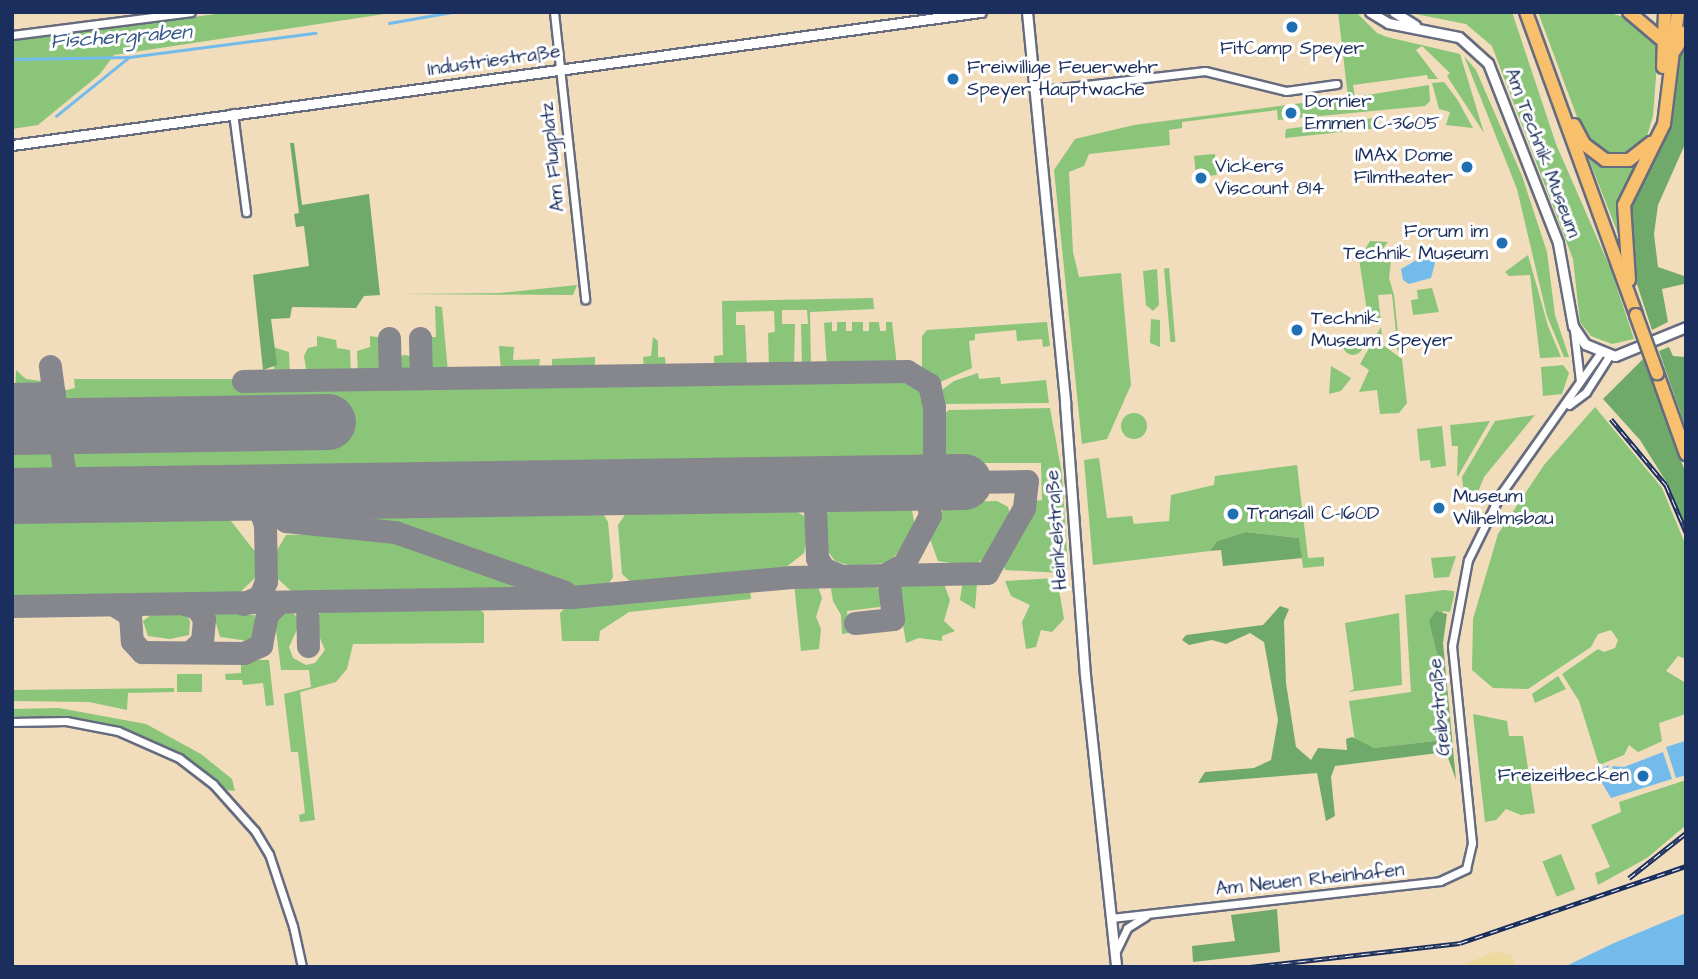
<!DOCTYPE html>
<html>
<head>
<meta charset="utf-8">
<style>
	body { margin:0 }
	#map { position:relative; width:1698px; height:979px; overflow:hidden; background:#f1dcbc; font-family:"Architects Daughter",sans-serif }
	div>[style] { position:absolute }
	[style*='--x'] { left:calc(var(--x)*1px); top:calc(var(--y)*1px); width:calc(var(--w)*1px); rotate:calc(var(--a)*1deg) }
	.green>* { inset:0; background:#8ac57a; transform-origin:0 0 }
	.round { border-radius:50% }
	.forest>* { inset:0; background:#6faa6a }
	.sand>* { inset:0; background:#eeda9e }
	.water>* { inset:0; background:#73bbeb }
	.stream>* { height:2.5px; margin:-1.25px; padding:0 1.25px; transform-origin:1.25px; border-radius:1.25px; background:#73bbeb }
	.taxiway>* { height:23px; margin:-11.5px; padding:0 11.5px; transform-origin:11.5px; border-radius:11.5px; background:#86868d }
	.runway>* { height:56px; margin:-28px; padding:0 28px; transform-origin:28px; border-radius:28px; background:#86868d }
	.roads { filter:drop-shadow(2px 0 #666c7f) drop-shadow(-2px 0 #666c7f) drop-shadow(0 2px #666c7f) drop-shadow(0 -2px #666c7f) }
	.minor>* { height:7px; margin:-3.5px; padding:0 3.5px; transform-origin:3.5px; border-radius:3.5px; background:#fff }
	.tertiary>* { height:9px; margin:-4.5px; padding:0 4.5px; transform-origin:4.5px; border-radius:4.5px; background:#fff }
	.primary>* { height:12px; margin:-6px; padding:0 6px; transform-origin:6px; border-radius:6px; background:#f8bf6c }
	.rail>* { height:5px; margin-top:-2.5px; transform-origin:0; background:repeating-linear-gradient(90deg,#fff 0 8px,#1b2f5e 0 16px); box-sizing:border-box; border-block:2px solid #1b2f5e }
	.bridges { filter:drop-shadow(2px 0 #666c7f) drop-shadow(-2px 0 #666c7f) drop-shadow(0 2px #666c7f) drop-shadow(0 -2px #666c7f) }
	.primary-bridge>* { height:12px; margin:-6px; padding:0 6px; transform-origin:6px; border-radius:6px; background:#f8bf6c }
	.dots>* { width:19px; height:19px; translate:-50% -50%; box-sizing:border-box; border:4px solid #fff; border-radius:50% }
	span { translate:-50% -50%; white-space:nowrap; text-align:center; line-height:1.15; -webkit-text-stroke:6px #fff; paint-order:stroke }
	.poi-label { font-size:19px; color:#1b2f5e }
	.left { translate:0 -50%; text-align:left }
	.right { translate:-100% -50%; text-align:right }
	.street-label { font-size:19px; color:#1b2f5e }
	.water-label { font-size:21px; color:#355988; font-style:italic }
	.frame { position:absolute; inset:0; border:14px solid #1b2f5e; pointer-events:none }
</style>
</head>
<body>
<div id="map">
	<div class="green">
		<i style="clip-path:polygon(231px 12px,398px 12px,114px 55px,100px 74px,38px 125px,12px 129px,12px 41px)"></i>
		<i style="clip-path:polygon(1338px 12px,1356px 12px,1377px 33px,1387px 37px,1460px 54px,1484px 133px,1447px 76px,1450px 73px,1422px 46px,1416px 50px,1438px 79px,1428px 79px,1427px 75px,1353px 85px,1355px 97px,1429px 85px,1430px 101px,1425px 106px,1278px 120px,1277px 110px,1182px 122px,1182px 128px,1169px 130px,1170px 145px,1089px 154px,1084px 166px,1069px 172px,1073px 252px,1079px 277px,1121px 273px,1131px 385px,1107px 439px,1082px 444px,1054px 170px,1075px 139px,1134px 125px,1348px 97px)"></i>
		<i style="clip-path:polygon(1405px 12px,1512px 12px,1556px 144px,1611px 270px,1634px 339px,1612px 344px,1591px 336px,1580px 322px,1573px 259px,1492px 46px,1466px 24px)"></i>
		<i style="clip-path:polygon(1538px 12px,1606px 12px,1631px 19px,1655px 38px,1658px 50px,1653px 116px,1647px 136px,1632px 152px,1615px 157px,1603px 153px,1583px 133px)"></i>
		<i style="clip-path:polygon(1464px 56px,1476px 70px,1522px 176px,1547px 252px,1555px 315px,1569px 357px,1564px 357px,1547px 316px,1517px 189px)"></i>
		<i style="clip-path:polygon(1444px 82px,1457px 99px,1473px 128px,1446px 125px,1450px 112px,1439px 109px,1432px 83px)"></i>
		<i style="clip-path:polygon(1374px 118px,1379px 128px,1285px 138px,1286px 129px)"></i>
		<i style="left:1215px;top:154px;width:21px;height:21px;rotate:85deg"></i>
		<i style="clip-path:polygon(1588px 157px,1614px 167px,1639px 163px,1622px 195px,1619px 236px)"></i>
		<i style="clip-path:polygon(1370px 241px,1388px 242px,1377px 256px,1386px 263px,1391px 261px,1389px 278px,1394px 295px,1400px 353px,1393px 343px,1397px 342px,1392px 294px,1378px 295px,1381px 322px,1369px 324px,1359px 259px)"></i>
		<i style="clip-path:polygon(1528px 255px,1548px 326px,1561px 357px,1540px 358px,1530px 275px,1509px 276px,1505px 272px)"></i>
		<i style="left:1169px;top:268px;width:74px;height:5px;rotate:85deg"></i>
		<i style="clip-path:polygon(1157px 269px,1159px 305px,1153px 311px,1146px 305px,1143px 271px)"></i>
		<i style="clip-path:polygon(577px 285px,573px 295px,401px 294px,500px 293px)"></i>
		<i style="clip-path:polygon(1432px 288px,1439px 312px,1413px 315px,1411px 300px,1418px 299px,1417px 290px)"></i>
		<i style="clip-path:polygon(873px 298px,874px 309px,810px 312px,811px 367px,802px 366px,801px 324px,808px 324px,807px 310px,782px 310px,782px 324px,795px 324px,794px 367px,769px 368px,768px 333px,775px 332px,774px 311px,736px 312px,736px 325px,745px 325px,747px 368px,714px 369px,714px 356px,723px 355px,722px 301px)"></i>
		<i style="clip-path:polygon(435px 306px,442px 307px,448px 372px,430px 373px,425px 368px,425px 337px,436px 337px)"></i>
		<i style="clip-path:polygon(1151px 319px,1160px 320px,1160px 347px,1150px 343px)"></i>
		<i style="clip-path:polygon(832px 322px,832px 331px,837px 331px,837px 322px,846px 322px,846px 331px,852px 331px,852px 322px,863px 322px,863px 331px,869px 331px,869px 322px,879px 322px,880px 331px,886px 331px,886px 322px,892px 322px,897px 366px,827px 367px,824px 323px)"></i>
		<i style="clip-path:polygon(1047px 322px,1050px 346px,1043px 347px,1042px 339px,1017px 341px,1016px 330px,975px 334px,975px 340px,969px 341px,972px 368px,938px 383px,922px 371px,922px 336px,927px 330px)"></i>
		<i style="clip-path:polygon(1381px 327px,1383px 345px,1402px 359px,1407px 403px,1399px 413px,1380px 414px,1377px 390px,1359px 392px,1369px 370px,1360px 364px)"></i>
		<i class="round" style="left:1343px;top:335px;width:20px;height:20px"></i>
		<i style="clip-path:polygon(317px 336px,336px 340px,337px 348px,350px 350px,351px 374px,313px 374px,306px 369px,304px 356px,308px 348px,317px 346px)"></i>
		<i style="clip-path:polygon(370px 336px,384px 338px,384px 370px,358px 374px,357px 351px,370px 347px)"></i>
		<i style="clip-path:polygon(653px 337px,658px 341px,658px 357px,665px 357px,666px 369px,644px 369px,643px 357px,651px 356px)"></i>
		<i style="clip-path:polygon(499px 346px,514px 347px,513px 360px,540px 359px,539px 367px,501px 372px)"></i>
		<i style="clip-path:polygon(273px 347px,289px 352px,290px 375px,237px 376px,274px 369px)"></i>
		<i class="round" style="left:395px;top:355px;width:20px;height:20px"></i>
		<i style="clip-path:polygon(595px 357px,595px 371px,552px 368px,552px 359px)"></i>
		<i style="clip-path:polygon(1563px 365px,1569px 373px,1562px 394px,1543px 396px,1541px 367px)"></i>
		<i style="clip-path:polygon(1331px 366px,1351px 378px,1341px 391px,1329px 394px)"></i>
		<i style="clip-path:polygon(16px 370px,26px 379px,41px 381px,43px 391px,19px 391px,19px 396px,41px 397px,50px 404px,59px 469px,54px 476px,12px 477px)"></i>
		<i style="clip-path:polygon(978px 373px,979px 379px,1000px 377px,1001px 384px,1046px 380px,1049px 403px,944px 404px,940px 401px,939px 392px,954px 381px)"></i>
		<i style="clip-path:polygon(904px 375px,921px 382px,928px 400px,928px 455px,923px 464px,76px 476px,69px 470px,60px 397px,62px 391px,75px 388px,74px 379px,237px 379px,238px 386px)"></i>
		<i style="clip-path:polygon(1595px 407px,1662px 488px,1686px 546px,1686px 659px,1678px 656px,1666px 671px,1686px 683px,1686px 714px,1659px 723px,1662px 741px,1656px 744px,1638px 752px,1629px 745px,1624px 755px,1599px 765px,1579px 701px,1562px 674px,1598px 649px,1604px 652px,1615px 648px,1618px 640px,1611px 630px,1598px 634px,1591px 647px,1528px 689px,1493px 688px,1472px 670px,1473px 619px,1498px 534px,1544px 465px)"></i>
		<i style="clip-path:polygon(1050px 408px,1062px 474px,1068px 568px,1063px 573px,1005px 570px,1003px 556px,1034px 501px,1042px 500px,1041px 463px,947px 463px,939px 451px,939px 418px,949px 410px)"></i>
		<i class="round" style="left:1121px;top:413px;width:26px;height:26px"></i>
		<i style="clip-path:polygon(1535px 415px,1484px 477px,1474px 502px,1465px 503px,1462px 477px,1495px 421px)"></i>
		<i style="clip-path:polygon(1490px 421px,1458px 476px,1457px 476px,1458px 446px,1452px 446px,1450px 425px)"></i>
		<i style="clip-path:polygon(1442px 426px,1446px 466px,1431px 468px,1430px 460px,1420px 461px,1417px 429px)"></i>
		<i style="clip-path:polygon(1099px 458px,1107px 518px,1132px 516px,1134px 524px,1169px 521px,1171px 495px,1214px 485px,1215px 476px,1297px 465px,1308px 558px,1324px 557px,1324px 566px,1303px 568px,1299px 538px,1246px 532px,1217px 541px,1210px 551px,1093px 565px,1084px 460px)"></i>
		<i style="clip-path:polygon(997px 501px,1008px 507px,1011px 518px,990px 556px,970px 566px,938px 561px,929px 536px,942px 511px,959px 502px)"></i>
		<i style="clip-path:polygon(899px 502px,912px 510px,915px 527px,903px 548px,887px 563px,851px 566px,835px 561px,824px 546px,825px 515px,839px 503px)"></i>
		<i style="clip-path:polygon(786px 504px,804px 516px,807px 535px,804px 553px,785px 568px,634px 585px,622px 574px,618px 525px,631px 506px)"></i>
		<i style="clip-path:polygon(599px 507px,608px 522px,613px 577px,606px 588px,589px 589px,557px 583px,399px 527px,305px 515px,305px 511px)"></i>
		<i style="clip-path:polygon(224px 512px,256px 553px,256px 577px,239px 593px,12px 599px,12px 515px)"></i>
		<i style="clip-path:polygon(360px 533px,409px 541px,511px 578px,519px 588px,511px 592px,306px 595px,290px 590px,278px 579px,276px 552px,286px 535px)"></i>
		<i style="clip-path:polygon(1456px 556px,1449px 577px,1434px 578px,1431px 558px)"></i>
		<i style="clip-path:polygon(1057px 578px,1064px 619px,1052px 632px,1041px 630px,1036px 647px,1026px 649px,1022px 622px,1030px 605px,1011px 596px,1005px 581px)"></i>
		<i style="clip-path:polygon(963px 580px,977px 584px,975px 609px,960px 600px)"></i>
		<i style="clip-path:polygon(816px 581px,822px 598px,816px 617px,821px 629px,819px 649px,801px 651px,794px 583px)"></i>
		<i style="clip-path:polygon(837px 581px,872px 582px,882px 593px,880px 607px,847px 611px,849px 633px,842px 634px,841px 615px,833px 601px,831px 589px)"></i>
		<i style="clip-path:polygon(943px 581px,950px 600px,944px 621px,955px 631px,942px 636px,942px 641px,919px 638px,906px 643px,897px 589px,908px 581px)"></i>
		<i style="clip-path:polygon(750px 588px,751px 599px,629px 612px,600px 631px,599px 641px,562px 641px,560px 613px,568px 605px)"></i>
		<i style="clip-path:polygon(1444px 590px,1454px 591px,1454px 596px,1450px 612px,1443px 611px,1433px 637px,1438px 658px,1443px 740px,1374px 748px,1355px 741px,1349px 701px,1411px 692px,1405px 595px)"></i>
		<i style="clip-path:polygon(476px 607px,484px 613px,484px 643px,353px 644px,347px 669px,336px 682px,300px 692px,315px 820px,300px 822px,299px 815px,305px 813px,298px 752px,291px 752px,284px 694px,311px 687px,309px 670px,281px 670px,275px 622px,280px 612px,289px 609px,301px 621px,289px 647px,293px 658px,306px 665px,315px 663px,325px 650px,313px 622px,325px 608px)"></i>
		<i style="clip-path:polygon(156px 611px,185px 613px,190px 621px,189px 635px,170px 639px,148px 636px,143px 621px)"></i>
		<i style="clip-path:polygon(220px 611px,255px 615px,255px 636px,248px 641px,220px 637px,214px 616px)"></i>
		<i style="clip-path:polygon(1399px 613px,1402px 685px,1348px 692px,1354px 689px,1345px 623px)"></i>
		<i style="clip-path:polygon(241px 660px,269px 660px,274px 705px,266px 706px,263px 683px,243px 685px,242px 680px,226px 680px,225px 674px,241px 673px)"></i>
		<i style="left:177px;top:674px;width:25px;height:18px"></i>
		<i style="clip-path:polygon(1558px 676px,1566px 689px,1535px 703px,1532px 694px)"></i>
		<i style="clip-path:polygon(174px 688px,174px 692px,128px 693px,127px 710px,89px 702px,12px 701px,12px 690px)"></i>
		<i style="clip-path:polygon(59px 708px,146px 724px,201px 754px,232px 779px,235px 791px,226px 790px,172px 750px,120px 727px,60px 716px,12px 717px,12px 709px)"></i>
		<i style="clip-path:polygon(1473px 714px,1507px 721px,1509px 736px,1523px 736px,1535px 813px,1521px 815px,1506px 809px,1496px 820px,1485px 822px)"></i>
		<i style="clip-path:polygon(1686px 780px,1685px 826px,1647px 858px,1598px 885px,1595px 873px,1610px 867px,1591px 825px,1621px 812px,1619px 802px)"></i>
		<i style="left:1561px;top:854px;width:38px;height:20px;rotate:68deg"></i>
	</div>
	<div class="forest">
		<i style="clip-path:polygon(1686px 41px,1686px 142px,1658px 205px,1654px 234px,1658px 267px,1684px 276px,1684px 284px,1662px 289px,1668px 322px,1652px 330px,1632px 269px,1628px 206px,1669px 128px,1677px 62px)"></i>
		<i style="clip-path:polygon(290px 143px,294px 143px,302px 205px,369px 194px,380px 295px,364px 296px,356px 308px,292px 307px,290px 318px,271px 319px,277px 365px,263px 370px,253px 275px,309px 266px,304px 226px,296px 227px,294px 214px,299px 213px)"></i>
		<i style="clip-path:polygon(1669px 347px,1673px 356px,1686px 357px,1686px 429px,1659px 351px)"></i>
		<i style="clip-path:polygon(1643px 359px,1686px 474px,1686px 528px,1669px 486px,1640px 440px,1603px 399px)"></i>
		<i style="clip-path:polygon(1246px 532px,1299px 538px,1302px 558px,1223px 566px,1221px 550px,1210px 551px,1217px 541px)"></i>
		<i style="clip-path:polygon(1280px 606px,1289px 609px,1284px 621px,1286px 683px,1296px 747px,1311px 760px,1318px 748px,1347px 750px,1346px 739px,1352px 737px,1374px 748px,1443px 740px,1438px 658px,1429px 621px,1436px 611px,1447px 614px,1443px 643px,1456px 780px,1446px 752px,1335px 766px,1331px 777px,1335px 816px,1326px 821px,1317px 773px,1198px 783px,1205px 772px,1254px 768px,1271px 760px,1278px 720px,1264px 642px,1250px 633px,1226px 644px,1212px 640px,1189px 645px,1182px 640px,1186px 635px,1263px 625px)"></i>
		<i style="clip-path:polygon(1277px 909px,1280px 952px,1193px 962px,1192px 946px,1235px 941px,1231px 915px)"></i>
	</div>
	<div class="sand">
		<i style="clip-path:polygon(1496px 951px,1511px 955px,1517px 967px,1457px 967px)"></i>
	</div>
	<div class="water">
		<i style="clip-path:polygon(1427px 254px,1435px 263px,1431px 278px,1409px 284px,1403px 280px,1401px 269px)"></i>
		<i style="clip-path:polygon(1685px 741px,1686px 775px,1676px 778px,1666px 747px)"></i>
		<i style="clip-path:polygon(1663px 752px,1672px 779px,1611px 798px,1599px 778px,1602px 768px,1609px 765px,1605px 777px,1615px 780px,1612px 766px,1624px 767px)"></i>
		<i style="clip-path:polygon(1686px 913px,1686px 967px,1564px 967px,1614px 943px)"></i>
	</div>
	<div class="stream">
		<i style="--x:389;--y:23;--w:65;--a:-9.8"></i>
		<i style="--x:12;--y:59;--w:117;--a:-1"></i>
		<i style="--x:129;--y:57;--w:188;--a:-7.4"></i>
		<i style="--x:56;--y:116;--w:94;--a:-38.9"></i>
	</div>
	<div class="taxiway">
		<i style="--x:389;--y:338;--w:40;--a:88.6"></i>
		<i style="--x:420;--y:338;--w:40;--a:88.6"></i>
		<i style="--x:243;--y:381;--w:664;--a:-0.86"></i>
		<i style="--x:907;--y:371;--w:26;--a:31"></i>
		<i style="--x:929;--y:384;--w:24;--a:78"></i>
		<i style="--x:934;--y:407;--w:64;--a:90"></i>
		<i style="--x:934;--y:471;--w:22;--a:148"></i>
		<i style="--x:12;--y:394;--w:42;--a:-1.4"></i>
		<i style="--x:791;--y:484;--w:17;--a:31"></i>
		<i style="--x:806;--y:493;--w:17;--a:59"></i>
		<i style="--x:66;--y:485;--w:9;--a:58"></i>
		<i style="--x:71;--y:493;--w:40;--a:2.9"></i>
		<i style="--x:229;--y:493;--w:22;--a:18"></i>
		<i style="--x:250;--y:500;--w:42;--a:30.3"></i>
		<i style="--x:286;--y:521;--w:110;--a:5.8"></i>
		<i style="--x:395;--y:532;--w:180;--a:19.4"></i>
		<i style="--x:22;--y:496;--w:39;--a:-3"></i>
		<i style="--x:61;--y:494;--w:10;--a:-61"></i>
		<i style="--x:66;--y:485;--w:120;--a:-97.7"></i>
		<i style="--x:265;--y:525;--w:27;--a:-63"></i>
		<i style="--x:277;--y:501;--w:28;--a:-18"></i>
		<i style="--x:839;--y:575;--w:16;--a:-158"></i>
		<i style="--x:824;--y:569;--w:13;--a:-122"></i>
		<i style="--x:817;--y:558;--w:50;--a:-92.3"></i>
		<i style="--x:815;--y:508;--w:17;--a:-66"></i>
		<i style="--x:822;--y:492;--w:22;--a:-22"></i>
		<i style="--x:884;--y:575;--w:23;--a:-29"></i>
		<i style="--x:904;--y:564;--w:55;--a:-62"></i>
		<i style="--x:930;--y:515;--w:20;--a:-101"></i>
		<i style="--x:926;--y:495;--w:25;--a:-151"></i>
		<i style="--x:307;--y:602;--w:44;--a:88.7"></i>
		<i style="--x:185;--y:604;--w:13;--a:18"></i>
		<i style="--x:197;--y:608;--w:13;--a:58"></i>
		<i style="--x:204;--y:619;--w:22;--a:95"></i>
		<i style="--x:202;--y:641;--w:16;--a:137"></i>
		<i style="--x:243;--y:604;--w:19;--a:-25"></i>
		<i style="--x:260;--y:596;--w:16;--a:-68"></i>
		<i style="--x:266;--y:581;--w:56;--a:-91"></i>
		<i style="--x:265;--y:525;--w:20;--a:-108"></i>
		<i style="--x:114;--y:605;--w:19;--a:32"></i>
		<i style="--x:130;--y:615;--w:26;--a:86"></i>
		<i style="--x:132;--y:641;--w:15;--a:48"></i>
		<i style="--x:142;--y:652;--w:102;--a:0.6"></i>
		<i style="--x:244;--y:653;--w:19;--a:-25"></i>
		<i style="--x:261;--y:645;--w:32;--a:-79"></i>
		<i style="--x:267;--y:614;--w:16;--a:-43"></i>
		<i style="--x:12;--y:606;--w:560;--a:-0.92"></i>
		<i style="--x:572;--y:597;--w:221;--a:-5.2"></i>
		<i style="--x:792;--y:577;--w:195;--a:-1.2"></i>
		<i style="--x:987;--y:573;--w:75;--a:-60.4"></i>
		<i style="--x:1024;--y:508;--w:27;--a:-84"></i>
		<i style="--x:1027;--y:481;--w:63;--a:179.1"></i>
		<i style="--x:855;--y:623;--w:38;--a:-6"></i>
		<i style="--x:893;--y:619;--w:44;--a:-96.5"></i>
	</div>
	<div class="runway">
		<i style="--x:12;--y:427;--w:316;--a:-0.9"></i>
		<i style="--x:12;--y:496;--w:952;--a:-0.84"></i>
	</div>
	<div class="roads">
		<div class="minor">
			<i style="--x:554;--y:12;--w:289;--a:83.8"></i>
			<i style="--x:12;--y:35;--w:180;--a:-7.3"></i>
			<i style="--x:1035;--y:91;--w:171;--a:-6.7"></i>
			<i style="--x:1205;--y:71;--w:83;--a:13.9"></i>
			<i style="--x:1286;--y:91;--w:51;--a:-7.8"></i>
			<i style="--x:233;--y:113;--w:100;--a:82.5"></i>
			<i style="--x:1574;--y:330;--w:51;--a:83.3"></i>
			<i style="--x:1569;--y:405;--w:21;--a:-37"></i>
			<i style="--x:1586;--y:392;--w:43;--a:-57.4"></i>
			<i style="--x:12;--y:722;--w:54;--a:-1.1"></i>
			<i style="--x:66;--y:721;--w:53;--a:10.9"></i>
			<i style="--x:118;--y:731;--w:67;--a:23.9"></i>
			<i style="--x:179;--y:758;--w:43;--a:37.4"></i>
			<i style="--x:213;--y:784;--w:63;--a:48.2"></i>
			<i style="--x:255;--y:831;--w:27;--a:59"></i>
			<i style="--x:269;--y:854;--w:76;--a:71.6"></i>
			<i style="--x:293;--y:926;--w:42;--a:77.6"></i>
			<i style="--x:1111;--y:918;--w:331;--a:-6.4"></i>
			<i style="--x:1440;--y:881;--w:29;--a:-25"></i>
			<i style="--x:1466;--y:869;--w:27;--a:-77"></i>
			<i style="--x:1472;--y:843;--w:198;--a:-95.8"></i>
			<i style="--x:1452;--y:646;--w:87;--a:-79.5"></i>
			<i style="--x:1468;--y:560;--w:72;--a:-63.8"></i>
			<i style="--x:1500;--y:495;--w:174;--a:-54.8"></i>
			<i style="--x:1116;--y:951;--w:25;--a:-64"></i>
			<i style="--x:1127;--y:928;--w:22;--a:-32"></i>
		</div>
		<div class="tertiary">
			<i style="--x:1027;--y:12;--w:393;--a:84.4"></i>
			<i style="--x:1065;--y:403;--w:273;--a:85.8"></i>
			<i style="--x:1085;--y:675;--w:294;--a:83.9"></i>
			<i style="--x:1370;--y:12;--w:21;--a:31"></i>
			<i style="--x:1388;--y:23;--w:72;--a:11.2"></i>
			<i style="--x:1459;--y:37;--w:39;--a:42"></i>
			<i style="--x:1488;--y:63;--w:193;--a:68.7"></i>
			<i style="--x:1558;--y:243;--w:84;--a:79.8"></i>
			<i style="--x:1573;--y:326;--w:22;--a:56"></i>
			<i style="--x:1585;--y:344;--w:32;--a:22"></i>
			<i style="--x:1615;--y:356;--w:77;--a:-22.2"></i>
			<i style="--x:1394;--y:12;--w:25;--a:32"></i>
			<i style="--x:12;--y:145;--w:978;--a:-7.82"></i>
		</div>
		<div class="primary">
			<i style="--x:1526;--y:12;--w:322;--a:70"></i>
			<i style="--x:1629;--y:12;--w:42;--a:40.2"></i>
			<i style="--x:1675;--y:50;--w:21;--a:-59"></i>
			<i style="--x:1663;--y:67;--w:55;--a:-87.9"></i>
			<i style="--x:1574;--y:125;--w:21;--a:62"></i>
			<i style="--x:1584;--y:144;--w:26;--a:37"></i>
			<i style="--x:1605;--y:160;--w:24;--a:0"></i>
			<i style="--x:1629;--y:160;--w:28;--a:-38"></i>
			<i style="--x:1629;--y:280;--w:75;--a:-93.8"></i>
			<i style="--x:1624;--y:205;--w:90;--a:-63.7"></i>
			<i style="--x:1664;--y:124;--w:113;--a:-82.9"></i>
			<i style="--x:1657;--y:373;--w:86;--a:70.3"></i>
		</div>
	</div>
	<div class="rail">
		<i style="--x:1611;--y:419;--w:86;--a:50.2"></i>
		<i style="--x:1666;--y:485;--w:51;--a:66.9"></i>
		<i style="--x:1629;--y:878;--w:73;--a:-38.3"></i>
		<i style="--x:1250;--y:967;--w:211;--a:-6.5"></i>
		<i style="--x:1460;--y:943;--w:239;--a:-18.8"></i>
	</div>
	<div class="bridges">
		<div class="primary-bridge">
			<i style="--x:1636;--y:315;--w:62;--a:70.1"></i>
		</div>
	</div>
	<div class="dots">
		<i style="left:1292px;top:27px;background:#1f6fb2"></i>
		<i style="left:953px;top:79px;background:#1f6fb2"></i>
		<i style="left:1291px;top:113px;background:#1f6fb2"></i>
		<i style="left:1467px;top:167px;background:#1f6fb2"></i>
		<i style="left:1201px;top:178px;background:#1f6fb2"></i>
		<i style="left:1502px;top:243px;background:#1f6fb2"></i>
		<i style="left:1297px;top:330px;background:#1f6fb2"></i>
		<i style="left:1439px;top:508px;background:#1f6fb2"></i>
		<i style="left:1233px;top:514px;background:#1f6fb2"></i>
		<i style="left:1643px;top:776px;background:#1f6fb2"></i>
	</div>
	<div class="poi-label">
		<span style="left:1292px;top:49px">FitCamp Speyer</span>
		<span class="left" style="left:967px;top:79px">Freiwillige Feuerwehr<br>Speyer Hauptwache</span>
		<span class="left" style="left:1305px;top:113px">Dornier<br>Emmen C-3605</span>
		<span class="right" style="left:1453px;top:167px">IMAX Dome<br>Filmtheater</span>
		<span class="left" style="left:1215px;top:178px">Vickers<br>Viscount 814</span>
		<span class="right" style="left:1488px;top:243px">Forum im<br>Technik Museum</span>
		<span class="left" style="left:1311px;top:330px">Technik<br>Museum Speyer</span>
		<span class="left" style="left:1453px;top:508px">Museum<br>Wilhelmsbau</span>
		<span class="left" style="left:1247px;top:514px">Transall C-160D</span>
		<span class="right" style="left:1629px;top:776px">Freizeitbecken</span>
	</div>
	<div class="street-label">
		<span style="left:494px;top:61px;rotate:-8deg">Industriestraße</span>
		<span style="left:1542px;top:153px;rotate:69deg">Am Technik Museum</span>
		<span style="left:553px;top:157px;rotate:-96deg">Am Flugplatz</span>
		<span style="left:1057px;top:530px;rotate:-94deg">Heinkelstraße</span>
		<span style="left:1440px;top:707px;rotate:-95deg">Geibstraße</span>
		<span style="left:1310px;top:880px;rotate:-6deg">Am Neuen Rheinhafen</span>
	</div>
	<div class="water-label">
		<span style="left:121px;top:37px;rotate:-4deg">Fischergraben</span>
	</div>
	<div class="frame"></div>
</div>
</body>
</html>
